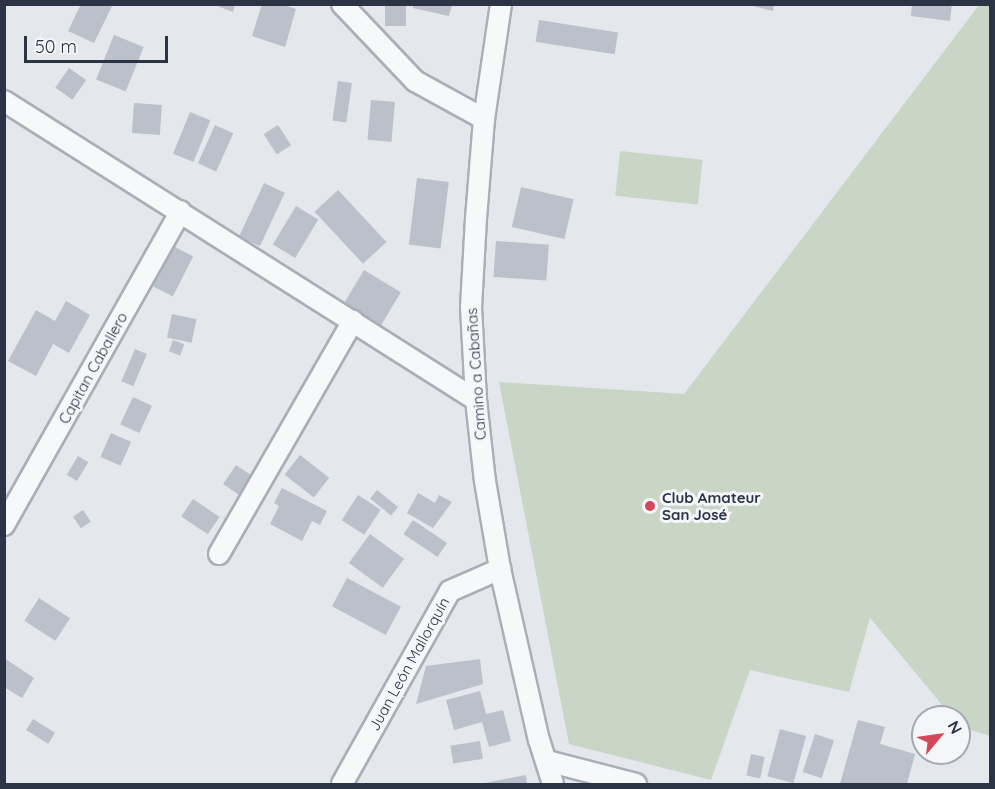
<!DOCTYPE html>
<html>
<head>
<meta charset="utf-8">
<style>
	body { margin:0 }
	#map { position:relative; width:995px; height:789px; overflow:hidden; background:#e4e7ec; font-family:Quicksand,sans-serif }
	div>[style] { position:absolute }
	[style*='--x'] { left:calc(var(--x)*1px); top:calc(var(--y)*1px); width:calc(var(--w)*1px); rotate:calc(var(--a)*1deg) }
	.green>* { inset:0; background:#c9d6c5; transform-origin:0 0 }
	.building>* { inset:0; background:#bbc0ca; transform-origin:0 0 }
	.roads { filter:drop-shadow(2px 0 #a9aeb7) drop-shadow(-2px 0 #a9aeb7) drop-shadow(0 2px #a9aeb7) drop-shadow(0 -2px #a9aeb7) }
	.minor>* { height:20px; margin:-10px; padding:0 10px; transform-origin:10px; border-radius:10px; background:#f7f8fa }
	.dots>* { width:16px; height:16px; translate:-50% -50%; box-sizing:border-box; border:3px solid #f4f6f9; border-radius:50% }
	span { translate:-50% -50%; white-space:nowrap; text-align:center; line-height:1.15; -webkit-text-stroke:6px #f4f6f9; paint-order:stroke }
	.street-label { font-size:15px; color:#2b3445 }
	.poi-label { font-size:15px; color:#2b3445; font-weight:700 }
	.left { translate:0 -50%; text-align:left }
	.frame { position:absolute; inset:0; border:6px solid #2b3445; pointer-events:none }
	.north { position:absolute; left:911px; top:705px; width:60px; height:60px; box-sizing:border-box; background:#f4f6f9; border:2px solid #a4a8b1; border-radius:50%; rotate:61deg; font-size:16px; font-weight:700; line-height:24px; text-align:center; color:#2b3445 }
	.north::after { content:''; display:block; margin:auto; width:21px; height:27px; background:#d1495b; clip-path:polygon(50% 0,100% 100%,50% 72%,0 100%) }
	.scale { position:absolute; left:24px; top:36px; width:144px; height:27px; box-sizing:border-box; border:3px solid #2b3445; border-top:0; padding-left:8px; font-size:18px; line-height:21px; white-space:nowrap; color:#2b3445; -webkit-text-stroke:4px #f4f6f9; paint-order:stroke }
</style>
</head>
<body>
<div id="map">
	<div class="green">
		<i style="clip-path:polygon(979px 5px,990px 5px,990px 736px,959px 726px,959px 717px,952px 717px,870px 618px,849px 692px,750px 670px,711px 780px,569px 744px,499px 382px,684px 394px)"></i>
		<i style="left:620px;top:151px;width:83px;height:45px;rotate:6deg"></i>
	</div>
	<div class="building">
		<i style="clip-path:polygon(81px 4px,113px 4px,94px 43px,68px 31px)"></i>
		<i style="clip-path:polygon(212px 4px,235px 4px,233px 12px)"></i>
		<i style="clip-path:polygon(262px 4px,281px 4px,296px 9px,285px 47px,252px 36px)"></i>
		<i style="left:385px;top:4px;width:21px;height:22px"></i>
		<i style="clip-path:polygon(745px 4px,774px 4px,773px 11px)"></i>
		<i style="clip-path:polygon(912px 4px,952px 4px,950px 21px,911px 16px)"></i>
		<i style="clip-path:polygon(413px 5px,452px 5px,449px 16px,413px 8px)"></i>
		<i style="left:539px;top:20px;width:80px;height:22px;rotate:9deg"></i>
		<i style="left:114px;top:35px;width:32px;height:48px;rotate:22deg"></i>
		<i style="left:69px;top:68px;width:21px;height:24px;rotate:35deg"></i>
		<i style="left:338px;top:81px;width:14px;height:40px;rotate:8deg"></i>
		<i style="left:371px;top:100px;width:24px;height:40px;rotate:5deg"></i>
		<i style="left:134px;top:103px;width:28px;height:30px;rotate:4deg"></i>
		<i style="left:190px;top:112px;width:22px;height:45px;rotate:22deg"></i>
		<i style="left:215px;top:125px;width:20px;height:42px;rotate:24deg"></i>
		<i style="left:278px;top:125px;width:24px;height:17px;rotate:57deg"></i>
		<i style="left:417px;top:178px;width:32px;height:67px;rotate:7deg"></i>
		<i style="left:264px;top:183px;width:23px;height:59px;rotate:25deg"></i>
		<i style="left:521px;top:187px;width:54px;height:41px;rotate:13deg"></i>
		<i style="left:338px;top:190px;width:71px;height:32px;rotate:47deg"></i>
		<i style="left:296px;top:206px;width:26px;height:45px;rotate:31deg"></i>
		<i style="left:496px;top:241px;width:53px;height:36px;rotate:4deg"></i>
		<i style="left:171px;top:245px;width:25px;height:45px;rotate:27deg"></i>
		<i style="left:364px;top:270px;width:43px;height:40px;rotate:31deg"></i>
		<i style="clip-path:polygon(66px 301px,90px 315px,69px 353px,53px 344px,36px 376px,8px 361px,36px 310px,55px 321px)"></i>
		<i style="left:172px;top:314px;width:25px;height:24px;rotate:12deg"></i>
		<i style="left:173px;top:340px;width:12px;height:12px;rotate:20deg"></i>
		<i style="left:135px;top:349px;width:13px;height:35px;rotate:23deg"></i>
		<i style="left:133px;top:397px;width:21px;height:30px;rotate:25deg"></i>
		<i style="left:111px;top:433px;width:22px;height:26px;rotate:24deg"></i>
		<i style="left:300px;top:455px;width:37px;height:25px;rotate:38deg"></i>
		<i style="left:78px;top:456px;width:12px;height:22px;rotate:31deg"></i>
		<i style="left:236px;top:465px;width:23px;height:23px;rotate:34deg"></i>
		<i style="clip-path:polygon(282px 488px,327px 511px,320px 525px,312px 521px,302px 541px,270px 524px,279px 506px,274px 503px)"></i>
		<i style="left:377px;top:490px;width:27px;height:11px;rotate:39deg"></i>
		<i style="clip-path:polygon(418px 493px,435px 503px,439px 495px,452px 502px,433px 528px,407px 513px)"></i>
		<i style="left:358px;top:495px;width:27px;height:30px;rotate:33deg"></i>
		<i style="left:193px;top:499px;width:32px;height:21px;rotate:34deg"></i>
		<i style="left:83px;top:510px;width:14px;height:12px;rotate:56deg"></i>
		<i style="left:413px;top:520px;width:41px;height:17px;rotate:34deg"></i>
		<i style="left:370px;top:534px;width:42px;height:36px;rotate:36deg"></i>
		<i style="left:347px;top:578px;width:61px;height:32px;rotate:28deg"></i>
		<i style="left:39px;top:598px;width:37px;height:27px;rotate:33deg"></i>
		<i style="clip-path:polygon(4px 658px,34px 678px,22px 698px,4px 687px)"></i>
		<i style="clip-path:polygon(480px 659px,483px 684px,416px 704px,426px 666px)"></i>
		<i style="clip-path:polygon(480px 691px,486px 714px,503px 710px,511px 741px,489px 747px,482px 722px,454px 730px,446px 700px)"></i>
		<i style="left:33px;top:719px;width:26px;height:13px;rotate:32deg"></i>
		<i style="clip-path:polygon(858px 720px,885px 727px,880px 744px,915px 754px,907px 784px,840px 784px)"></i>
		<i style="left:780px;top:729px;width:27px;height:49px;rotate:15deg"></i>
		<i style="left:815px;top:734px;width:20px;height:40px;rotate:18deg"></i>
		<i style="left:480px;top:741px;width:18px;height:30px;rotate:81deg"></i>
		<i style="left:751px;top:754px;width:14px;height:22px;rotate:12deg"></i>
		<i style="clip-path:polygon(526px 775px,527px 784px,485px 784px,485px 783px)"></i>
	</div>
	<div class="roads">
		<div class="minor">
			<i style="--x:342;--y:4;--w:106;--a:46.5"></i>
			<i style="--x:415;--y:81;--w:79;--a:28.8"></i>
			<i style="--x:501;--y:4;--w:116;--a:98.4"></i>
			<i style="--x:484;--y:119;--w:99;--a:94.6"></i>
			<i style="--x:476;--y:218;--w:89;--a:93.2"></i>
			<i style="--x:471;--y:307;--w:93;--a:86.9"></i>
			<i style="--x:476;--y:400;--w:81;--a:83.7"></i>
			<i style="--x:485;--y:481;--w:89;--a:80.3"></i>
			<i style="--x:500;--y:569;--w:175;--a:77.2"></i>
			<i style="--x:539;--y:740;--w:46;--a:72.3"></i>
			<i style="--x:4;--y:101;--w:559;--a:32.35"></i>
			<i style="--x:4;--y:525;--w:360;--a:-60.6"></i>
			<i style="--x:219;--y:554;--w:269;--a:-60.1"></i>
			<i style="--x:547;--y:761;--w:92;--a:14.5"></i>
			<i style="--x:342;--y:784;--w:221;--a:-60.8"></i>
			<i style="--x:450;--y:591;--w:55;--a:-23.7"></i>
		</div>
	</div>
	<div class="dots">
		<i style="left:650px;top:506px;background:#d1495b"></i>
	</div>
	<div class="street-label">
		<span style="left:93px;top:368px;rotate:-61deg">Capitan Caballero</span>
		<span style="left:476px;top:374px;rotate:-94deg">Camino a Cabañas</span>
		<span style="left:409px;top:664px;rotate:-61deg">Juan León Mallorquín</span>
	</div>
	<div class="poi-label">
		<span class="left" style="left:662px;top:506px">Club Amateur<br>San José</span>
	</div>
	<div class="frame"></div>
	<div class="north">N</div>
	<div class="scale">50 m</div>
</div>
</body>
</html>
